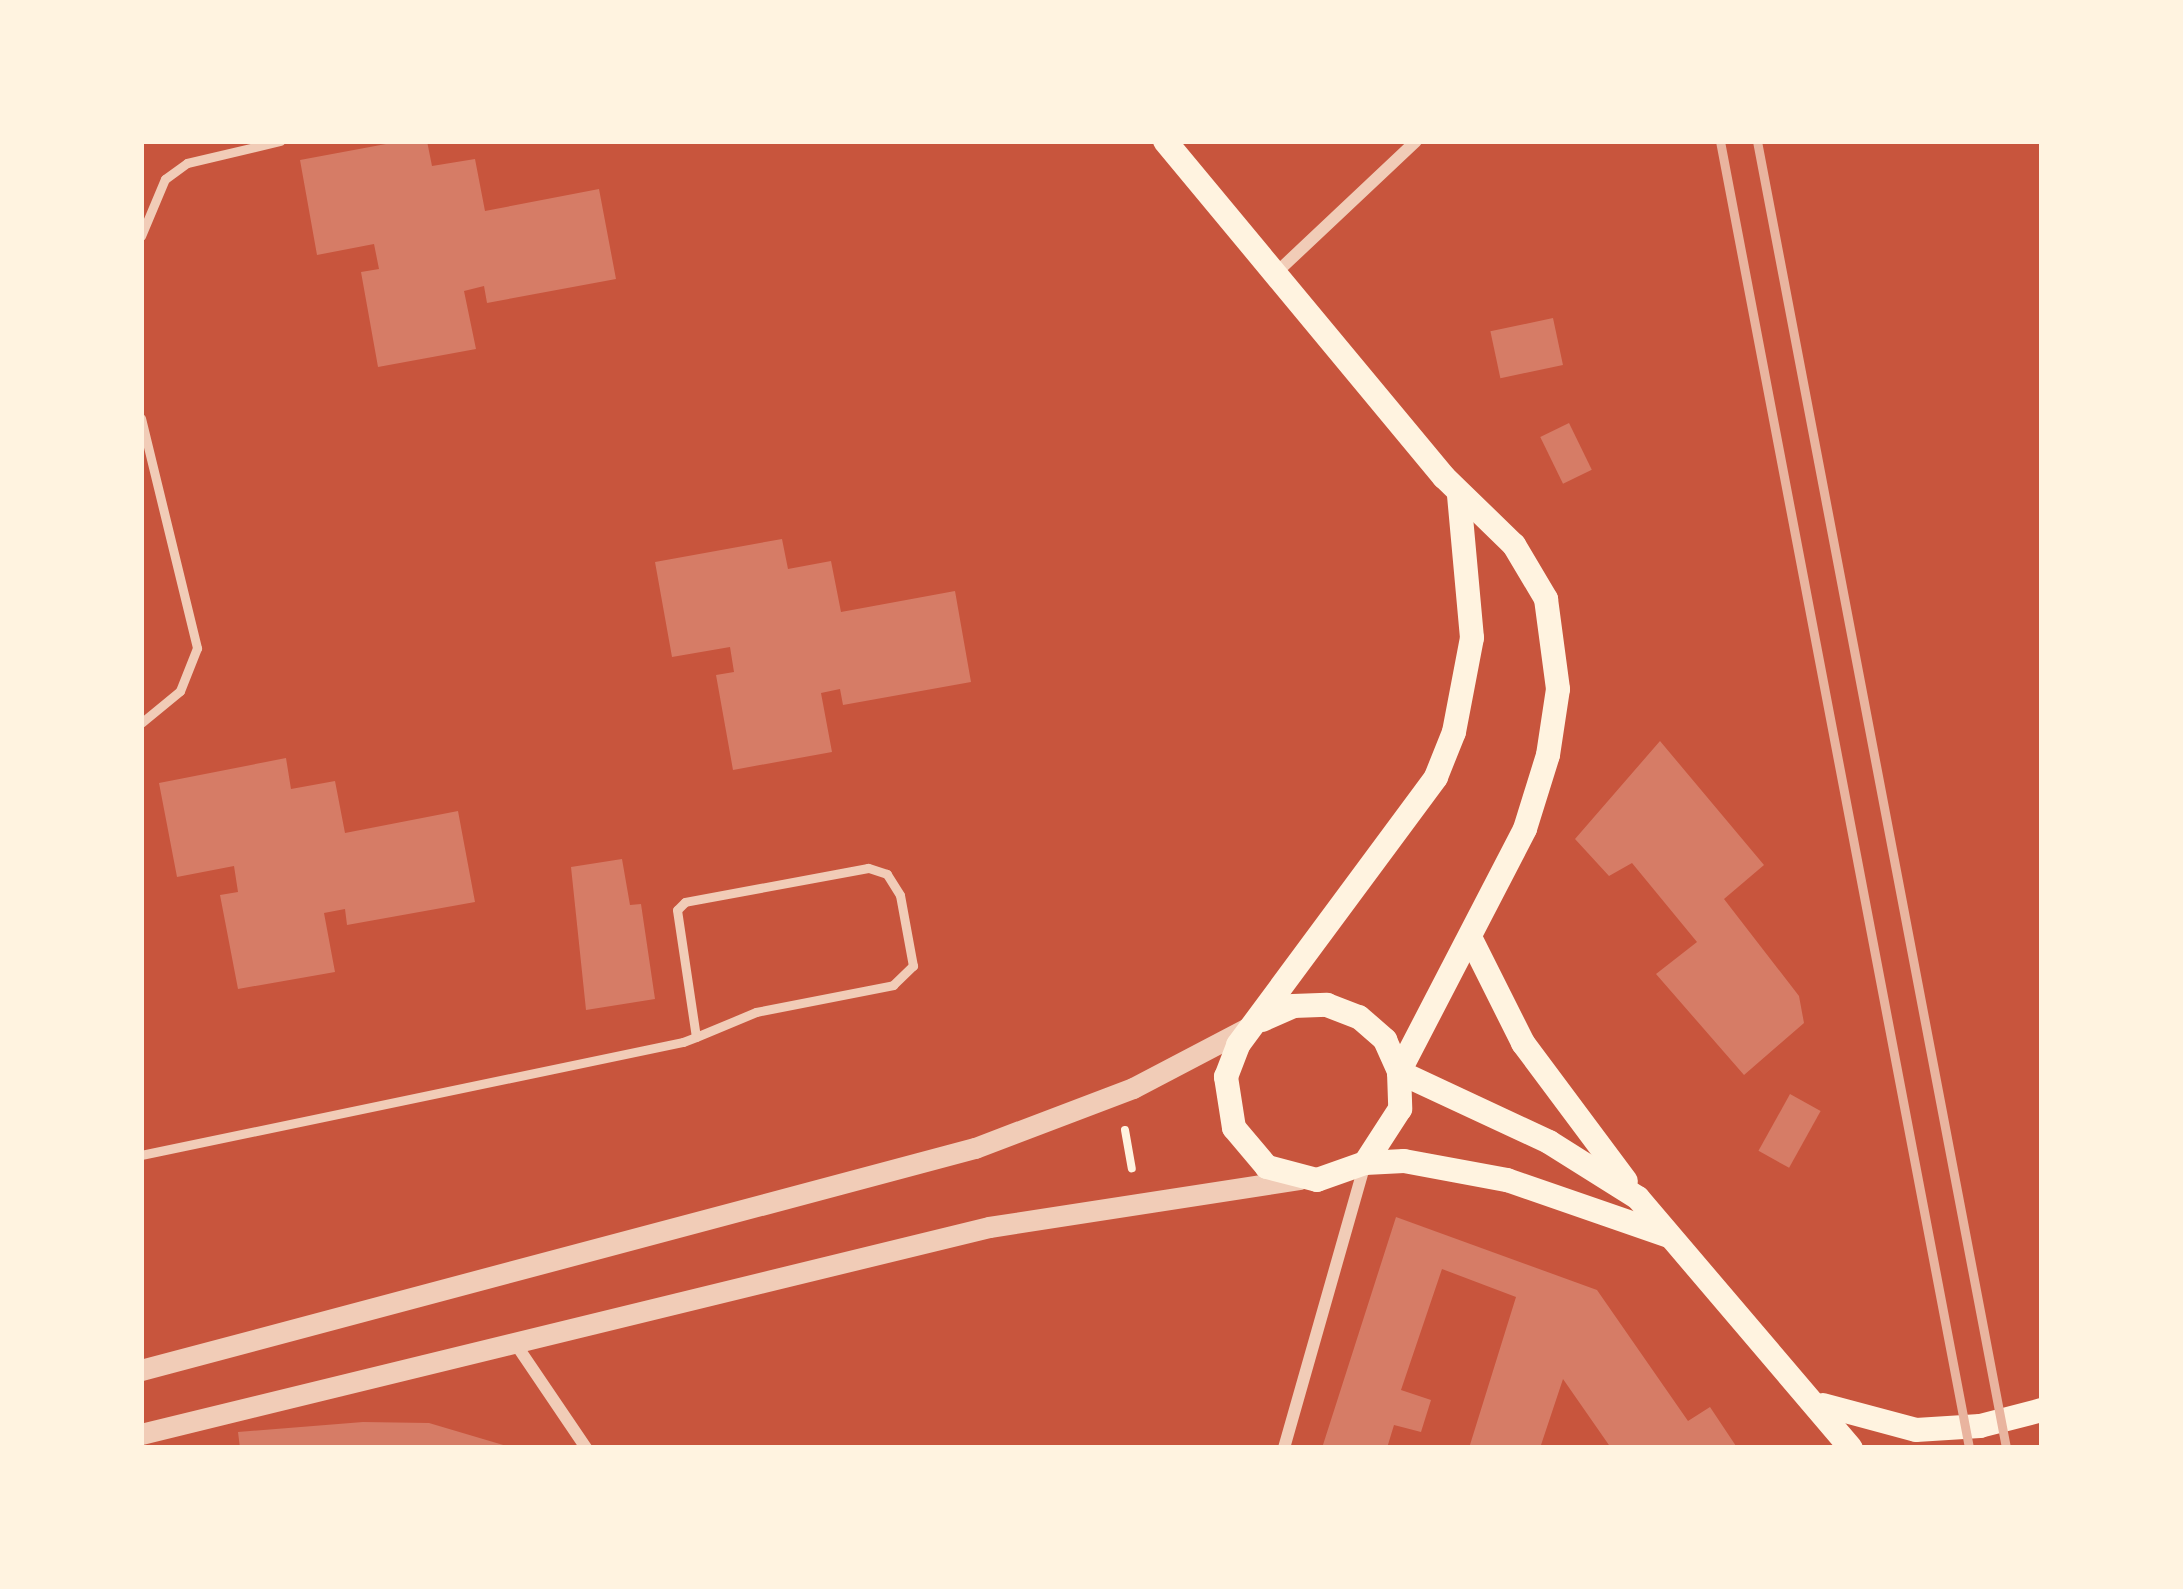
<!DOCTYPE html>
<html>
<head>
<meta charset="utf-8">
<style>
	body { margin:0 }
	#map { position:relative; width:2183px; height:1589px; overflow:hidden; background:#c8553d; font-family:"DM Sans",sans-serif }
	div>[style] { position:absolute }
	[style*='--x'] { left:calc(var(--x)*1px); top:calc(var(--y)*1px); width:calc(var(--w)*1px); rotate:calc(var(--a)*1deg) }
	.building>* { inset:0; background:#d67c66; transform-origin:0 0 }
	.path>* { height:8px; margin:-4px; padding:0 4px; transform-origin:4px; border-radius:4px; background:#fff3e0 }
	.service>* { height:9px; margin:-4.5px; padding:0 4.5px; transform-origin:4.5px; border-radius:4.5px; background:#f1ccb7 }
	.minor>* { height:12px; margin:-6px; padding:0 6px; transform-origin:6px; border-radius:6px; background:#f1ccb7 }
	.tertiary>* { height:21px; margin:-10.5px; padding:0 10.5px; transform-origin:10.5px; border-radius:10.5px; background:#f1ccb7 }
	.secondary>* { height:24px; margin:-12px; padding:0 12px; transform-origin:12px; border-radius:12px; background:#fff3e0 }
	.rail>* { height:9px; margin:-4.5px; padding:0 4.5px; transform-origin:4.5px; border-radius:4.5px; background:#e9b49f }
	span { translate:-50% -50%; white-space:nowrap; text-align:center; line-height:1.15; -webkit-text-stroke:12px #fff3e0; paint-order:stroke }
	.frame { position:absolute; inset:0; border:144px solid #fff3e0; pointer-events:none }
</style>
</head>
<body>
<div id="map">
	<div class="building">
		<i style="clip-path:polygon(402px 141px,427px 141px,432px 166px,475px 159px,485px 211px,599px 189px,616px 279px,487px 303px,484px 286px,464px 291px,476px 349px,378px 367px,361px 272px,379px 269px,374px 244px,317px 255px,300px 160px)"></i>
		<i style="left:1553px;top:318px;width:48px;height:64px;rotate:78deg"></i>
		<i style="left:1569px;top:423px;width:52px;height:32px;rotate:64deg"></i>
		<i style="clip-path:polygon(782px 539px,788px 569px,831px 561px,841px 612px,955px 591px,971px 682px,843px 705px,840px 689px,821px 693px,832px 752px,733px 770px,716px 675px,734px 672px,730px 647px,672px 657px,655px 562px)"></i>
		<i style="clip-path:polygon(1660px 741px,1764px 865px,1724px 899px,1799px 996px,1804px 1023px,1744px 1075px,1656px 974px,1697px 942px,1632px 863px,1609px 876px,1575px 839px)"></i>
		<i style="clip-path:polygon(286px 758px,291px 789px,335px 781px,345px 833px,458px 811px,475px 902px,347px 925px,345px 909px,324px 913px,335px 972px,238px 989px,220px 895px,238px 892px,234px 866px,177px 877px,159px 783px)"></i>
		<i style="clip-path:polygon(622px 859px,630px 905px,641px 904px,655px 999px,586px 1010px,571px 867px)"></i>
		<i style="left:1790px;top:1094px;width:35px;height:65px;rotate:29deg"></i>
		<i style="clip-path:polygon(1396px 1217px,1597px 1290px,1688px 1421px,1710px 1407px,1736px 1446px,1611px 1448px,1563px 1379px,1540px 1448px,1469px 1448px,1516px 1297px,1442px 1269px,1401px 1390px,1431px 1400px,1421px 1432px,1394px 1425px,1387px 1448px,1322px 1448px)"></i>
		<i style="clip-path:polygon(363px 1422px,429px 1423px,513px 1448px,240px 1448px,238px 1432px)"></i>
	</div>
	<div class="path">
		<i style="--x:1125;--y:1130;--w:39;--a:80"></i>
	</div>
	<div class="service">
		<i style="--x:141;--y:236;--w:62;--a:-67.2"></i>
		<i style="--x:165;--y:179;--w:27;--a:-36"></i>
		<i style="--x:187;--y:163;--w:96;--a:-13.3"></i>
		<i style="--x:141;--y:418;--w:237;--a:76.3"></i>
		<i style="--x:197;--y:648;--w:46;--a:111.6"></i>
		<i style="--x:180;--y:691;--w:50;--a:140.6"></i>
		<i style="--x:141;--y:1155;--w:554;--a:-11.78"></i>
		<i style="--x:683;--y:1042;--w:14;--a:-21"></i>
		<i style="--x:696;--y:1037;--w:65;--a:-22.6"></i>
		<i style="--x:756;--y:1012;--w:140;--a:-11.1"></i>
		<i style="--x:893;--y:985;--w:28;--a:-44"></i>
		<i style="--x:913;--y:966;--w:72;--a:-100.4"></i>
		<i style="--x:900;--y:895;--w:25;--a:-122"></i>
		<i style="--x:887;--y:874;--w:20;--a:-162"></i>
		<i style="--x:868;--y:868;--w:186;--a:169.5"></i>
		<i style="--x:685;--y:902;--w:11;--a:135"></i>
		<i style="--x:677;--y:910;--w:128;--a:81.5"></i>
	</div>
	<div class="minor">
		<i style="--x:1276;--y:273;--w:192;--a:-43.3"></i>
		<i style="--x:515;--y:1343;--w:127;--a:55.9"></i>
		<i style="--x:1284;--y:1448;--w:292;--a:-74.1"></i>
	</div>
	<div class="tertiary">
		<i style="--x:141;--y:1370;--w:863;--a:-14.91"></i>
		<i style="--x:975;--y:1148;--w:169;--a:-20.8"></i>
		<i style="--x:1133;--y:1088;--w:133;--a:-27.7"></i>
		<i style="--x:141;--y:1434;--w:873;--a:-13.72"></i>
		<i style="--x:989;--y:1227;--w:315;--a:-8.8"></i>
	</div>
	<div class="secondary">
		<i style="--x:1165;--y:141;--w:437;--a:50.3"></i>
		<i style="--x:1444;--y:477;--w:98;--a:44.2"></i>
		<i style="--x:1514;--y:545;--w:63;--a:59.3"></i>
		<i style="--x:1546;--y:599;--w:91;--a:82.4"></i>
		<i style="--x:1558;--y:689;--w:67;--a:98.6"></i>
		<i style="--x:1548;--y:755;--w:77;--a:107.3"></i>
		<i style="--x:1525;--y:829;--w:274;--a:117.4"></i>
		<i style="--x:1470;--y:937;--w:119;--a:63.4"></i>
		<i style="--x:1523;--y:1043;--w:172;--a:53.3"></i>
		<i style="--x:1262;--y:1020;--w:34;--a:-24"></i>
		<i style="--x:1293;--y:1006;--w:34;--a:-2"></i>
		<i style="--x:1327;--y:1005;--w:34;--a:21"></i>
		<i style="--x:1359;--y:1017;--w:35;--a:41"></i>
		<i style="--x:1385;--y:1040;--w:35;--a:66"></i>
		<i style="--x:1399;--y:1072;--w:37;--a:88"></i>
		<i style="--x:1400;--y:1109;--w:64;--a:122.9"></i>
		<i style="--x:1365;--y:1163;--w:51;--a:160.5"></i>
		<i style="--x:1317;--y:1180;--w:52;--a:-165.4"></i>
		<i style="--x:1267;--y:1167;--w:51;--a:-130.2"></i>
		<i style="--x:1234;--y:1128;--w:52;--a:-98.9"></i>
		<i style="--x:1226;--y:1077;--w:34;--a:-69"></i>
		<i style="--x:1238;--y:1045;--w:333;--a:-53.5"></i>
		<i style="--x:1436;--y:777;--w:48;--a:-68.2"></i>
		<i style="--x:1454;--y:732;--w:96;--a:-79.2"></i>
		<i style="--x:1472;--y:638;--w:145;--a:-95.2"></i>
		<i style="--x:1399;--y:1072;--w:166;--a:25"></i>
		<i style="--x:1549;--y:1142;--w:105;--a:32.2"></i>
		<i style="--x:1638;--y:1198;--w:328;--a:49.6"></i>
		<i style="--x:1365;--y:1163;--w:39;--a:-3"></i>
		<i style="--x:1404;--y:1161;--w:105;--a:10.5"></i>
		<i style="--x:1507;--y:1180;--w:171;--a:19.1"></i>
		<i style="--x:1823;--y:1405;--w:96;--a:15"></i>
		<i style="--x:1916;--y:1430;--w:64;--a:-3.6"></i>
		<i style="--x:1980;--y:1426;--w:64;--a:-14.5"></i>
	</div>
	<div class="rail">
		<i style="--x:1720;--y:141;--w:1331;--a:79.21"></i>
		<i style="--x:1757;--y:141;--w:1331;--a:79.21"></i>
	</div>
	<div class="frame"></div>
</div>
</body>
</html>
